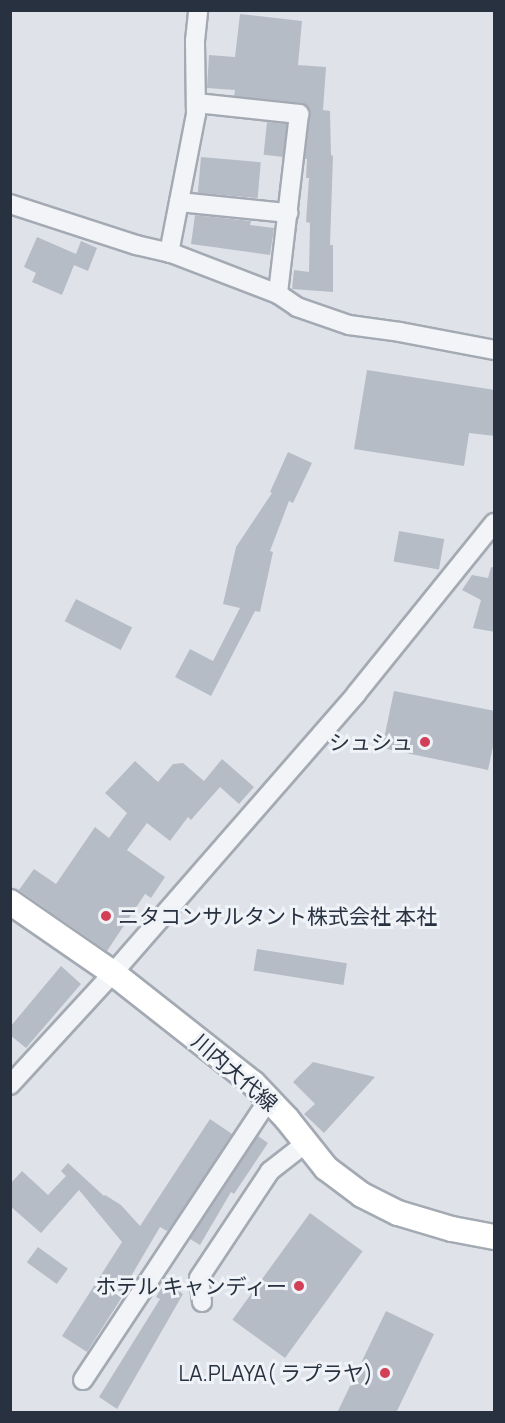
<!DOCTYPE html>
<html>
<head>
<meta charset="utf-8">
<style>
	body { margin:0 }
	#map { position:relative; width:505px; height:1423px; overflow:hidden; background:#dfe3e9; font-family:Manrope,"Noto Sans JP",sans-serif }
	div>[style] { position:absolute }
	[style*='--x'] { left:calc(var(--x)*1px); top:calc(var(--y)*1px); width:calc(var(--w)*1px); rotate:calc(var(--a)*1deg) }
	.building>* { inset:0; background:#b6bcc6; transform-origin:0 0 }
	.roads { filter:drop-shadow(2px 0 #a4aab3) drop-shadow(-2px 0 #a4aab3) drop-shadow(0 2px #a4aab3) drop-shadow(0 -2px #a4aab3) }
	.minor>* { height:18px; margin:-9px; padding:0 9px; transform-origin:9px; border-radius:9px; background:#f2f4f7 }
	.secondary>* { height:24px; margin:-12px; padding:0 12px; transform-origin:12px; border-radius:12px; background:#fff }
	.dots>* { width:16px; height:16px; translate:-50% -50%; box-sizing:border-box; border:3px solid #eff2f6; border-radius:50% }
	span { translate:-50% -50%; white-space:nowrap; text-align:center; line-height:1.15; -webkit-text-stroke:6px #eff2f6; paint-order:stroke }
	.poi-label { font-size:21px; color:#273140 }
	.right { translate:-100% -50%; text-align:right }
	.left { translate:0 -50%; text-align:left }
	.street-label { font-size:21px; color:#273140 }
	.frame { position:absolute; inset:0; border:12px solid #273140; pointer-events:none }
</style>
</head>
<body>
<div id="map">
	<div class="building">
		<i style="clip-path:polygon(240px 14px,302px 21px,298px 65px,326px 67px,323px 110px,330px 111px,331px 155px,333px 156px,330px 245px,333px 245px,333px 292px,292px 289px,294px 270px,309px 272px,310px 223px,306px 222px,309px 178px,306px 178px,307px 159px,305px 159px,309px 109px,300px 103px,234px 96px,235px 90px,207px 88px,209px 55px,235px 57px)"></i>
		<i style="left:267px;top:122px;width:20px;height:33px;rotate:6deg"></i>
		<i style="left:201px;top:157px;width:60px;height:36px;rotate:5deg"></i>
		<i style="clip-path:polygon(195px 215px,251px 221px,250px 225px,274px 228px,270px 255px,191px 244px)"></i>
		<i style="clip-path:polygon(37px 237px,76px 254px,81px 241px,97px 248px,88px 271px,74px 265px,62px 295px,32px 282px,36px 273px,24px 267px)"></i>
		<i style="clip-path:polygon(367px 370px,495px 390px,495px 436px,469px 433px,464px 466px,354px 449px)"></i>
		<i style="clip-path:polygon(288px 452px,312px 463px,293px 503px,289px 501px,270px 551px,273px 552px,260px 612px,255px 611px,211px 696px,175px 677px,190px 649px,213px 661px,240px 608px,223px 604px,236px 547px,272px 493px,270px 492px)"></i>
		<i style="left:399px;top:531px;width:46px;height:31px;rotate:10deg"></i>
		<i style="clip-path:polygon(491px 567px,495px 568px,495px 632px,473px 628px,481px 600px,462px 590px,472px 575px,488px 578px)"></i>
		<i style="left:76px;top:599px;width:63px;height:25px;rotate:27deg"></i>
		<i style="clip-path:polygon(394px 691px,495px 711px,495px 737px,488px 770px,382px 748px)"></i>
		<i style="clip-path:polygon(222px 759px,254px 787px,239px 804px,220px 787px,191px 820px,188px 817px,170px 841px,147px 823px,127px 850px,165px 877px,151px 898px,145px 894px,107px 951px,19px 890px,34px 869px,56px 884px,95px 827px,109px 838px,127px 813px,105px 793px,135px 761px,158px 782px,173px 764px,183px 763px,204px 781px)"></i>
		<i style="left:257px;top:949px;width:91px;height:22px;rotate:9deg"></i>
		<i style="clip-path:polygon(61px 966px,81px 984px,26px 1048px,10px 1035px,10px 1027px)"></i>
		<i style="clip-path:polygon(313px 1062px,375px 1077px,324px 1133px,304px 1114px,315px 1104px,293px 1082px)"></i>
		<i style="clip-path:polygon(210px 1119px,232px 1134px,171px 1227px,167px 1231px,160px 1227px,120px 1295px,122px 1297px,87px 1352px,62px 1336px,122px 1242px,79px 1190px,41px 1233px,10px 1206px,10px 1184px,22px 1171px,48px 1195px,66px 1176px,61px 1171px,68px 1163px,104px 1196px,105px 1195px,121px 1205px,140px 1226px)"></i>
		<i style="clip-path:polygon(258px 1136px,268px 1143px,234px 1194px,231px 1192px,200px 1245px,190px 1239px)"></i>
		<i style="left:310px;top:1213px;width:65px;height:132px;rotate:36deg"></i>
		<i style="left:38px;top:1247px;width:37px;height:19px;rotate:36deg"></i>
		<i style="clip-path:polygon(165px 1282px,183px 1294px,117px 1409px,99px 1397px,160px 1299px,156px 1297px)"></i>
		<i style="clip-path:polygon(386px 1311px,434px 1334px,396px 1413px,337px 1413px)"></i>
	</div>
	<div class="roads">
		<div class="minor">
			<i style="--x:196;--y:103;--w:104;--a:6.1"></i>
			<i style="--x:299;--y:114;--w:181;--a:96.7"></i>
			<i style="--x:179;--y:202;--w:110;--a:5.8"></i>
			<i style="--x:10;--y:204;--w:133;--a:18"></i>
			<i style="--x:136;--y:245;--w:39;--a:13"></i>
			<i style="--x:174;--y:254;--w:111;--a:21"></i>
			<i style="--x:278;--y:294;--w:23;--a:34"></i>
			<i style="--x:297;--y:307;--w:55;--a:19.1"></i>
			<i style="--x:349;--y:325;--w:51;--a:7.8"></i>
			<i style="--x:400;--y:332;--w:96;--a:10.8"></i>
			<i style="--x:169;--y:253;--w:142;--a:-79"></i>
			<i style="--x:196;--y:114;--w:73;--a:-90.8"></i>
			<i style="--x:195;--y:41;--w:31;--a:-84"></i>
			<i style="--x:10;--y:1085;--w:152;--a:-47.4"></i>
			<i style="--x:113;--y:973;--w:370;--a:-48.9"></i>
			<i style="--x:356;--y:694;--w:220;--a:-51.1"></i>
			<i style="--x:202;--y:1302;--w:24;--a:-97"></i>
			<i style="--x:199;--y:1278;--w:128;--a:-56.4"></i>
			<i style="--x:270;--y:1171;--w:46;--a:-37.9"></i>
			<i style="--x:83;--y:1380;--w:337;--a:-56.5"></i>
		</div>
		<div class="secondary">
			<i style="--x:10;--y:902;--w:125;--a:34.6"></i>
			<i style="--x:113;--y:973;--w:178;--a:38.2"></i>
			<i style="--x:253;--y:1083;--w:50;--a:46.6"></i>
			<i style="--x:287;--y:1119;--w:63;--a:51.5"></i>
			<i style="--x:326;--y:1168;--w:45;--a:36.9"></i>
			<i style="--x:362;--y:1195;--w:40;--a:26.6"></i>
			<i style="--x:398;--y:1213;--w:56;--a:16.5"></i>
			<i style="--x:452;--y:1229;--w:43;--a:10.8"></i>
		</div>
	</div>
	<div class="dots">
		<i style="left:425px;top:742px;background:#d24057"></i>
		<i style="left:106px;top:916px;background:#d24057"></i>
		<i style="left:299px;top:1286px;background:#d24057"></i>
		<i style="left:385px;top:1373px;background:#d24057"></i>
	</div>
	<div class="poi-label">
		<span class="right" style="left:413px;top:742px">シュシュ</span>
		<span class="left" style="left:118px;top:916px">ニタコンサルタント株式会社 本社</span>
		<span class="right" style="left:287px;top:1286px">ホテル キャンディー</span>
		<span class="right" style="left:373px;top:1373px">LA.PLAYA( ラプラヤ)</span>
	</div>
	<div class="street-label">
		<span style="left:235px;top:1072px;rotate:41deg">川内大代線</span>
	</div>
	<div class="frame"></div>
</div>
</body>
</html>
